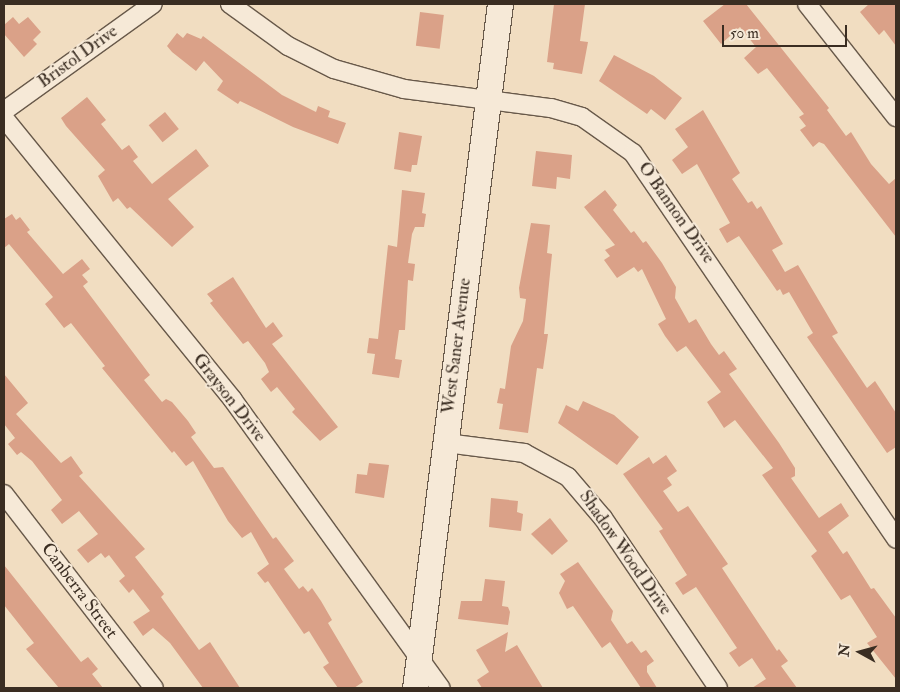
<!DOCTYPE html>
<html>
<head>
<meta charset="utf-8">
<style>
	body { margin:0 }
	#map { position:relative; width:900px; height:692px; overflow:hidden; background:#f1ddc1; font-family:"IM FELL Double Pica",serif }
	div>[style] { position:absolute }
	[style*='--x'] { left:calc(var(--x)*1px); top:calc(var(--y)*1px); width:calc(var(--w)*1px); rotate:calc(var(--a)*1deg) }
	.building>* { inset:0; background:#daa188; transform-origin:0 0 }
	.roads { filter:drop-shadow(1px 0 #68594a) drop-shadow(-1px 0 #68594a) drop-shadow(0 1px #68594a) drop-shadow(0 -1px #68594a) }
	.street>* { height:18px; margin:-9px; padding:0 9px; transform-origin:9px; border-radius:9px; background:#f6e9d7 }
	.secondary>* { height:25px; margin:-12.5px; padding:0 12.5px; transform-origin:12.5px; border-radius:12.5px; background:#f6e9d7 }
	span { translate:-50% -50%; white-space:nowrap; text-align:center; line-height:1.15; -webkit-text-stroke:4px #f6e9d7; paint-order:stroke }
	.street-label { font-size:18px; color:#3a2d22 }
	.frame { position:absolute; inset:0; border:5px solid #3a2d22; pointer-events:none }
	.north { position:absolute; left:835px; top:627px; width:50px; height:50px; -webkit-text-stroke:4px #f6e9d7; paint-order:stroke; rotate:277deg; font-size:14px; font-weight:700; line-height:20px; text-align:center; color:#3a2d22 }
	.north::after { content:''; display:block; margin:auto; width:18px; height:22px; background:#3a2d22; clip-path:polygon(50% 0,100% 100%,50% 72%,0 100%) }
	.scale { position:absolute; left:722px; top:25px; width:125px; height:22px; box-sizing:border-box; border:2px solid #3a2d22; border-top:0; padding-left:6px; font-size:15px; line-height:18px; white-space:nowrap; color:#3a2d22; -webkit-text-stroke:4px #f6e9d7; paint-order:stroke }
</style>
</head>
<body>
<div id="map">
	<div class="building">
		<i style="clip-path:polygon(554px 4px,585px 4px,580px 41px,588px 42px,582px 74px,553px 69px,554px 63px,547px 62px)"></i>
		<i style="clip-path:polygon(725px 4px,746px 4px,829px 108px,827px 110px,846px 136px,851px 132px,871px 164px,889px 184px,896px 178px,896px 237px,824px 144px,819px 142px,813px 147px,800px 130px,806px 126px,799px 117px,804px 114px,767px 68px,758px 74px,744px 58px,756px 47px,740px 27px,721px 44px,703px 21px)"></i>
		<i style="clip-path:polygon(869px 4px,896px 4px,896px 46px,884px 30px,879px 35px,860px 12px)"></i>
		<i style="left:420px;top:12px;width:24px;height:34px;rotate:7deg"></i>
		<i style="clip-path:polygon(13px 17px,19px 24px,28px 17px,41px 32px,33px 40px,37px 44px,24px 57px,4px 34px,4px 25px)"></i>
		<i style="clip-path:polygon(177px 33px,183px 38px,187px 33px,201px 39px,203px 36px,282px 95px,316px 112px,318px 106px,330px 111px,328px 117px,346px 123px,338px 144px,293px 127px,240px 101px,238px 104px,217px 90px,223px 81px,204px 61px,196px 71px,172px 52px,167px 46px)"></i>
		<i style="clip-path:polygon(614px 55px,654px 76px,682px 98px,665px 120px,651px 109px,647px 114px,599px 81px)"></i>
		<i style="clip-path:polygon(87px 97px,106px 120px,101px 124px,122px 150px,129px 145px,138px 157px,133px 161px,152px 184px,196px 149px,209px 166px,168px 199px,194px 227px,172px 247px,130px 207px,127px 209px,118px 198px,113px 202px,98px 176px,105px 170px,66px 126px,61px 118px)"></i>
		<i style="clip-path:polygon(703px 110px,740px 173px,732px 179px,748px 203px,752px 201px,757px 209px,761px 206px,783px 244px,772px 250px,785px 272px,798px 265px,838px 333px,832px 336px,867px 388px,875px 381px,896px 413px,896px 447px,887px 453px,807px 337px,813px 333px,789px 292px,783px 295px,780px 289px,777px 291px,739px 236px,727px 243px,719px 229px,730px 223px,697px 164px,682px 174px,672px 160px,688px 147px,675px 129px)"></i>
		<i style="left:165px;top:112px;width:22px;height:21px;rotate:51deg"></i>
		<i style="clip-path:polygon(399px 132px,422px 136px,417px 165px,412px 165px,411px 172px,394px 169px)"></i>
		<i style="clip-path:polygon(536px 151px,572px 155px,570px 179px,557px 177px,556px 189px,532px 186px)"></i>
		<i style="clip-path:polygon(402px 190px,425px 193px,422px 213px,426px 214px,424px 227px,415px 227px,412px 234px,408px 263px,415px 264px,413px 281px,408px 280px,405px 330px,399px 330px,395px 359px,402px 360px,399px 378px,372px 374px,375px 354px,367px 353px,369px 338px,378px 339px,388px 245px,397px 247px)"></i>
		<i style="clip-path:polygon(605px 190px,617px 205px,613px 210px,631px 233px,634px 231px,643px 243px,646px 241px,662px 263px,676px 287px,675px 298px,689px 323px,696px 319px,711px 344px,719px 355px,724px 351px,737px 369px,729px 374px,779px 443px,795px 468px,795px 476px,791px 478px,819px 518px,841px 503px,849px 516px,828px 532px,843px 554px,847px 551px,871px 589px,874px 588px,896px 618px,896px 679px,867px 643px,877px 637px,850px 595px,841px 600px,811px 556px,817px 551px,762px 475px,773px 468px,735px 420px,724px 428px,707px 402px,721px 392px,686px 346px,677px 352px,665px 336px,658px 324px,666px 319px,642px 269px,638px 272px,634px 267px,617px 278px,604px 260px,610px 256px,605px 250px,615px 245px,584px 207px)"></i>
		<i style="clip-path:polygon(12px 214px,16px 220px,20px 217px,30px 230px,27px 232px,63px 274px,82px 259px,90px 269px,82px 275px,88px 282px,83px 286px,150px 375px,144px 380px,162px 402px,166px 399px,172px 402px,188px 421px,196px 433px,191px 437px,214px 468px,223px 467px,273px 539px,276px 537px,294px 561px,284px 569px,299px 589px,303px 586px,308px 592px,312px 588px,321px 601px,332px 620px,328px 623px,363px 682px,354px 688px,338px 688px,323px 667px,329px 663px,309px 631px,304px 634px,268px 581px,265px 583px,257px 573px,269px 564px,251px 532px,242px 538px,228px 521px,193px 461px,186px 466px,174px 451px,172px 453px,102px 368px,105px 366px,71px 323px,64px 328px,45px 304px,53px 297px,9px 244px,4px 248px,4px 219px)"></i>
		<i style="clip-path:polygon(531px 223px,550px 225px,547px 253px,552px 254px,544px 334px,548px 334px,543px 369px,537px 368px,528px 433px,499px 429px,503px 404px,497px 403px,500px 388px,505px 389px,511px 346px,523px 321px,526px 299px,520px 298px,519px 288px)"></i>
		<i style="clip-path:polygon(233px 277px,266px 328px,273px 322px,283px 336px,272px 344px,338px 427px,320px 441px,292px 412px,295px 409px,277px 387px,271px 392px,261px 379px,269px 372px,265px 363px,248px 341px,243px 344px,210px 303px,213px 301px,207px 294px)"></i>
		<i style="clip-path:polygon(4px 374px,28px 403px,16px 414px,61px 463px,71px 456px,83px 473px,79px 476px,145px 549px,135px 557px,164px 594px,161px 597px,199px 650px,210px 642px,240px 688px,203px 688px,170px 643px,153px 628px,143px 636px,133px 622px,150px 611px,133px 589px,129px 593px,119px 581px,125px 576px,109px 555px,105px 558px,101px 553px,88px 563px,77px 550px,98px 534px,79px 511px,62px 524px,51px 510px,62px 500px,32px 461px,21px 452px,17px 455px,8px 444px,15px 438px,4px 424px)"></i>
		<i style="clip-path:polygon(583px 401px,614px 415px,639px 437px,617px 465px,558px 423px,566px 405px,578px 411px)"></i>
		<i style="clip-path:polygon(666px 455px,677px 471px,667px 478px,672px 485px,663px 491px,678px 512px,688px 506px,728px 564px,722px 568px,777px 651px,779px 649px,788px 661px,781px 666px,797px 688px,752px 688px,766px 679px,752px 658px,739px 667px,729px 653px,737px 648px,696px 587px,683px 595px,675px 583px,687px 575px,659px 531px,663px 529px,623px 474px,649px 457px,653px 464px)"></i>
		<i style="clip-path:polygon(369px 463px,389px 465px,384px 498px,355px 493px,357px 474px,367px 475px)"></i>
		<i style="clip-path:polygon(491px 498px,518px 501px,517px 512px,523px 514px,521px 531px,489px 527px)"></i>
		<i style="clip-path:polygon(550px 518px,568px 541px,552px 555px,531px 534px)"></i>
		<i style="clip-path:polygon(578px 562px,613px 611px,611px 620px,627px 644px,632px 641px,641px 653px,646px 650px,654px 661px,647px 666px,647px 672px,657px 688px,641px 688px,610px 642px,602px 648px,573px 606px,567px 609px,559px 593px,565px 581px,560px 574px)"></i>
		<i style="clip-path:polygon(4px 565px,81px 662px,88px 657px,98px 669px,92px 674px,103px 688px,59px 688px,26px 649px,34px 643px,4px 605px)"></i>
		<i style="clip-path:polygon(485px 579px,505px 581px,502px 606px,508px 607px,510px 612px,508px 625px,458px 619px,461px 601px,482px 601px)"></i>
		<i style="clip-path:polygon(508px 632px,505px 652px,517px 645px,543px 688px,482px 688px,477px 680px,489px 672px,476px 650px)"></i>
	</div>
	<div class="roads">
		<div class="street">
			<i style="--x:230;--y:4;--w:72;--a:35.9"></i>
			<i style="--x:288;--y:46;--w:51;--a:26.6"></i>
			<i style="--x:334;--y:69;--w:73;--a:15.9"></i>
			<i style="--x:404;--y:89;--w:148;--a:7.4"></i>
			<i style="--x:551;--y:108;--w:32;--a:16"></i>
			<i style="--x:582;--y:117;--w:62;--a:35.2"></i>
			<i style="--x:633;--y:153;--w:467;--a:55.7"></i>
			<i style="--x:807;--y:4;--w:144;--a:51.8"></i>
			<i style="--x:4;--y:111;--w:183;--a:-35.7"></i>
			<i style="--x:4;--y:118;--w:363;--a:50.9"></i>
			<i style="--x:233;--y:400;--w:355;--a:54.2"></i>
			<i style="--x:446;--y:443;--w:79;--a:7.3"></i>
			<i style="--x:524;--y:453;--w:50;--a:28.6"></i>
			<i style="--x:568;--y:477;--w:54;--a:49.5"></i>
			<i style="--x:603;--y:518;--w:205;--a:55.9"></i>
			<i style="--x:4;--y:494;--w:245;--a:52.3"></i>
		</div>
		<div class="secondary">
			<i style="--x:415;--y:688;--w:689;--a:-82.92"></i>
		</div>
	</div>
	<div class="street-label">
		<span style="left:78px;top:57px;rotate:-36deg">Bristol Drive</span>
		<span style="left:676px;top:213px;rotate:55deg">O Bannon Drive</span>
		<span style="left:457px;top:346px;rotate:-83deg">West Saner Avenue</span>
		<span style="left:229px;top:398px;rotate:52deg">Grayson Drive</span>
		<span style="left:625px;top:553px;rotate:55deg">Shadow Wood Drive</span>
		<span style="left:79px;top:591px;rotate:53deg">Canberra Street</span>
	</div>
	<div class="frame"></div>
	<div class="north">N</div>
	<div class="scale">50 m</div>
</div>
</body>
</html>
